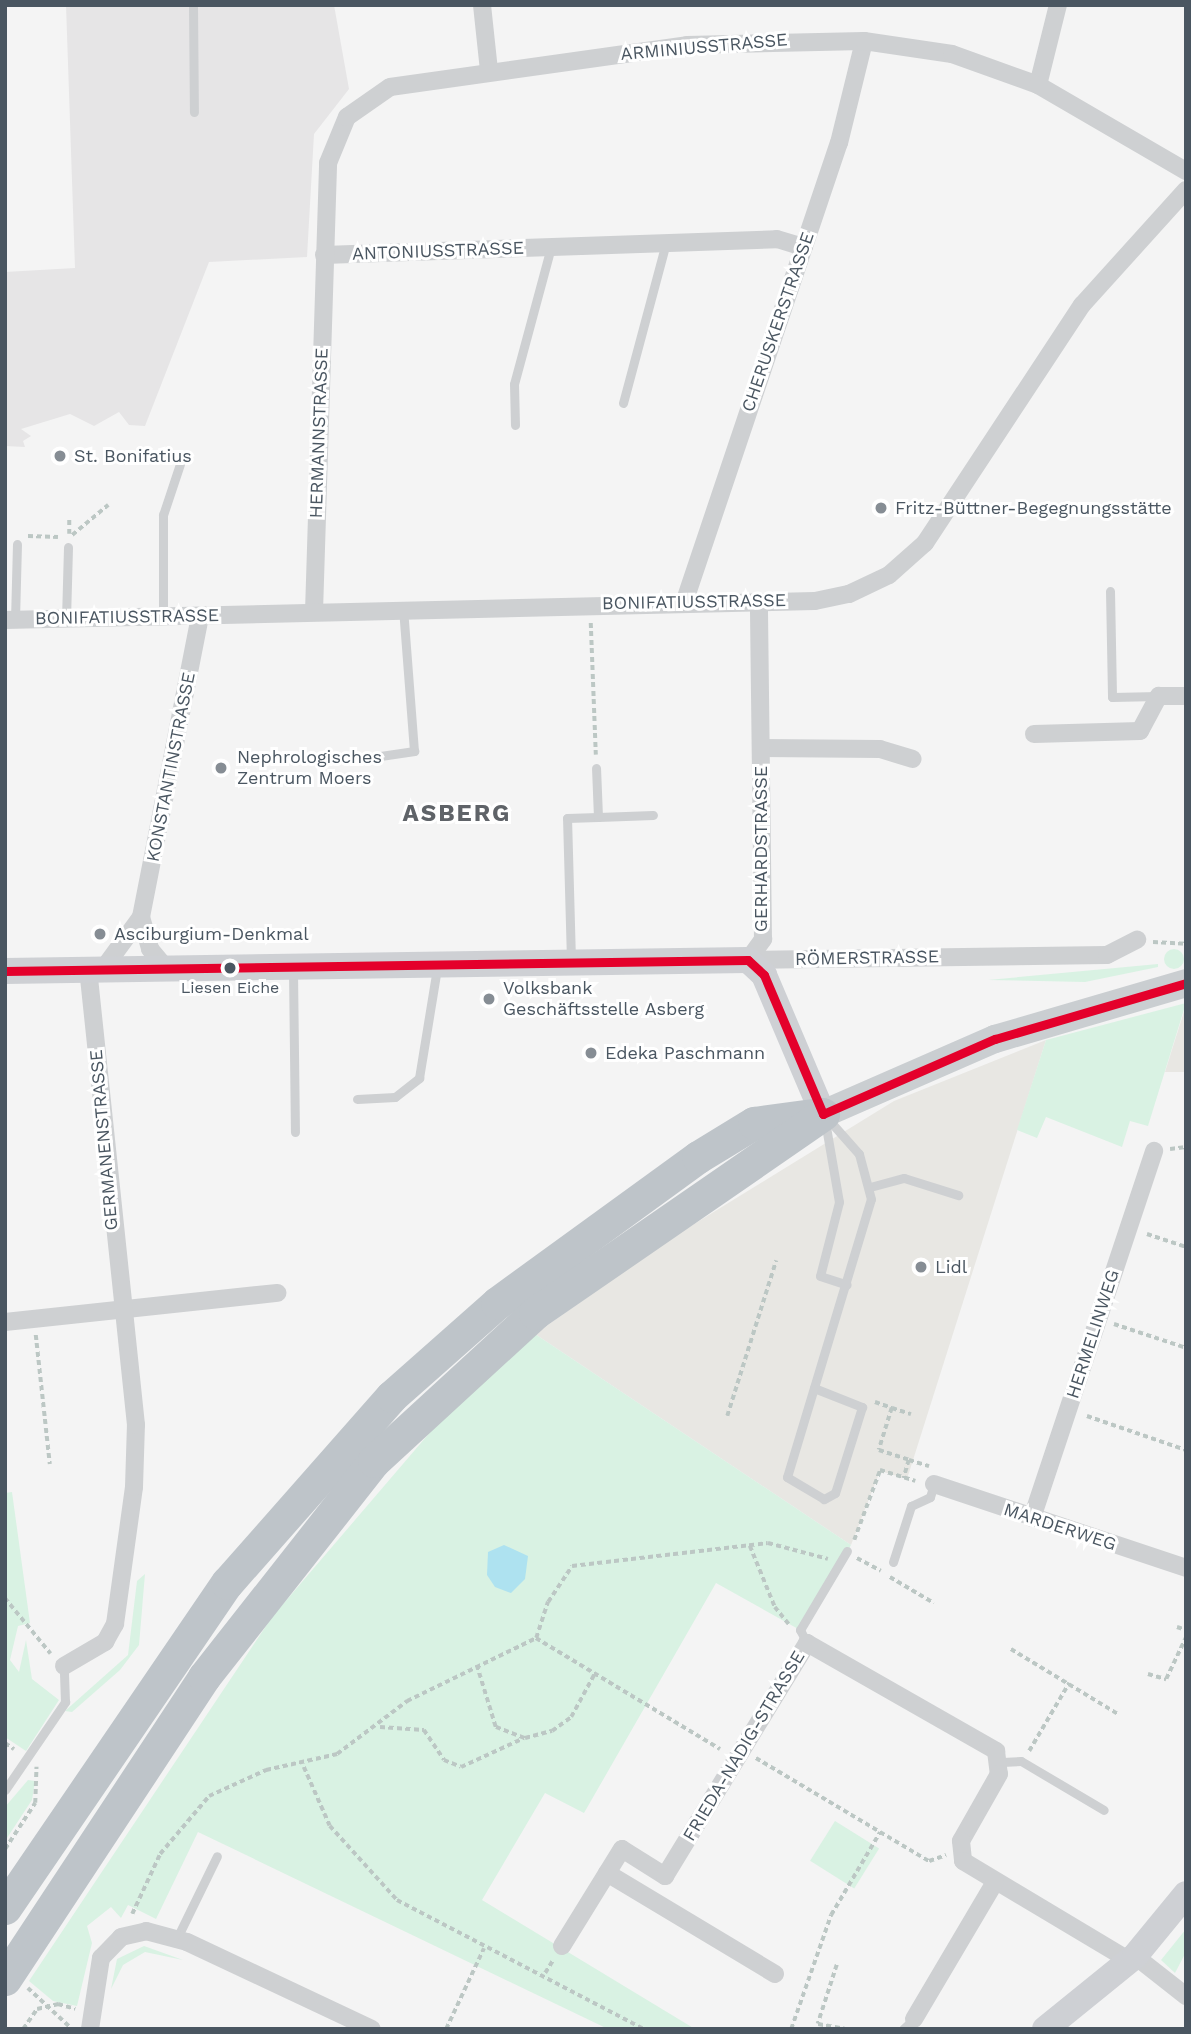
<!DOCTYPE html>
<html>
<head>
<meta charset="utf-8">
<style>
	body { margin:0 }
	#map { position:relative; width:1191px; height:2034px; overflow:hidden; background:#f4f4f4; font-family:"Work Sans",sans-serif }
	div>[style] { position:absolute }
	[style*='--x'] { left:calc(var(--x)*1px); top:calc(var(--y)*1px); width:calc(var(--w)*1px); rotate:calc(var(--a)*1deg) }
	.commercial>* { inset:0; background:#e8e7e3 }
	.education>* { inset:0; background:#e6e5e6 }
	.green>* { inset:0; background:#d9f2e3; transform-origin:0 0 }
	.round { border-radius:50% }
	.water>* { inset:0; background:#aee2f0 }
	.path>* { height:3.5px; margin-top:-1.75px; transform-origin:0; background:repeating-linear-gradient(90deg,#bcc7c4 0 5px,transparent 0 8.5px) }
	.lane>* { height:9px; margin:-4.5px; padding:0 4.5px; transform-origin:4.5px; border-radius:4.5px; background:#ced0d2 }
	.street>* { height:18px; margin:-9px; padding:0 9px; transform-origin:9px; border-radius:9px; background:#ced0d2 }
	.secondary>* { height:26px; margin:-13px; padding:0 13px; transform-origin:13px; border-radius:13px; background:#ced0d4 }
	.primary>* { height:28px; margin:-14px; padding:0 14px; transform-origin:14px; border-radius:14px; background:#caced1 }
	.highway>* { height:33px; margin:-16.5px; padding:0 16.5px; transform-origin:16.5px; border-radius:16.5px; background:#bec4c9 }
	.bus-1>* { height:9px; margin:-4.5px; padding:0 4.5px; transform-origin:4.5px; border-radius:4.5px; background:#e4002b }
	.dots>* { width:19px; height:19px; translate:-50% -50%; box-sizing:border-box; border:4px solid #fff; border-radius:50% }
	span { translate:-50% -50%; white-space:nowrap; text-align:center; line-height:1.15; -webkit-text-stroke:6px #fff; paint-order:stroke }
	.bus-label { font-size:16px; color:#4a5661 }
	.street-label { font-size:18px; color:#4a5661 }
	.poi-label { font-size:18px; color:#4a5661 }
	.left { translate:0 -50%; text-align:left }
	.district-label { font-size:24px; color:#5f6368; font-weight:700; letter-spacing:2px }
	.frame { position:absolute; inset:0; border:7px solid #4a5661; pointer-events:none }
</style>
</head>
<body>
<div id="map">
	<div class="commercial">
		<i style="clip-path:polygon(1186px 1005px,1186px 1072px,1165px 1072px)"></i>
		<i style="clip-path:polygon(1046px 1040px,907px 1479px,880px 1471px,851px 1545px,535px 1334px,673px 1237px,894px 1101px)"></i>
	</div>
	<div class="education">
		<i style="clip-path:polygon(66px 5px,334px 5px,349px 89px,314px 134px,307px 257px,209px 262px,145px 426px,129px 425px,119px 412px,94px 426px,70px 414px,21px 429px,31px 436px,23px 441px,25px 447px,5px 446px,5px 272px,75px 268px)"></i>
	</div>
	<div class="green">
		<i class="round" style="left:1164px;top:949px;width:20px;height:20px"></i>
		<i style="clip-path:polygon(1158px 964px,1158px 967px,1085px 982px,988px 980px)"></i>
		<i style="clip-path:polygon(1186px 1003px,1148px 1126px,1130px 1121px,1122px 1147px,1046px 1117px,1037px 1138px,1017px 1130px,1046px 1040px)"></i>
		<i style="clip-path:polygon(535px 1334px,851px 1545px,800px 1630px,716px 1583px,584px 1813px,545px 1793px,482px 1900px,695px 2029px,608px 2029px,198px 1832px,156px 1919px,128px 1905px,121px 1918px,111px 1907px,87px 1926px,92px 1943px,77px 2006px,53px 2001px,29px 1981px,272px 1617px,444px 1416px)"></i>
		<i style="clip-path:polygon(12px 1492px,30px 1623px,18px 1626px,10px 1660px,19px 1672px,26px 1640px,32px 1679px,59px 1700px,26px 1751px,5px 1737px,5px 1493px)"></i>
		<i style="clip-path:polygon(145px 1574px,139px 1645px,120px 1670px,72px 1712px,65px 1711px,128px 1655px,137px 1581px)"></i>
		<i style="clip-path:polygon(28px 1780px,35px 1781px,32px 1800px,5px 1841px,5px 1807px)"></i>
		<i style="left:835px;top:1821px;width:52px;height:47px;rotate:32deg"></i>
		<i style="clip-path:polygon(1186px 1929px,1186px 1952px,1175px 1973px,1161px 1960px)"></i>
		<i style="clip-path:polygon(144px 1946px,183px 1960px,145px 1952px,123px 1965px,111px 1989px,117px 1959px)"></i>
	</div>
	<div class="water">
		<i style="clip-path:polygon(504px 1545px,528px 1556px,525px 1579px,511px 1593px,495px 1587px,487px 1575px,488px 1552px)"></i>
	</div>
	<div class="path">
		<i style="--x:69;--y:534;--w:15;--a:-90"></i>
		<i style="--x:72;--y:535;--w:47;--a:-39.8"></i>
		<i style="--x:28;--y:536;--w:30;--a:2"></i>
		<i style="--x:591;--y:623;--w:132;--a:87.8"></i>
		<i style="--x:1153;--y:942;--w:33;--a:3"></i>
		<i style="--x:1170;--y:1149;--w:16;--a:-7"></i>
		<i style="--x:1147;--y:1234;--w:41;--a:18.4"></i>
		<i style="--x:1114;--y:1324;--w:76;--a:18.4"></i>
		<i style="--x:36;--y:1335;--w:130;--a:83.8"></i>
		<i style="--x:875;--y:1402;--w:18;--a:19"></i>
		<i style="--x:892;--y:1408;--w:44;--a:107.2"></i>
		<i style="--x:879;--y:1450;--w:32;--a:18"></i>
		<i style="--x:909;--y:1460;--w:19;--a:106"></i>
		<i style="--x:892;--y:1408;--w:20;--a:18"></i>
		<i style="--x:727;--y:1416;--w:163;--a:-72.5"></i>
		<i style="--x:1087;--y:1416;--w:105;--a:19"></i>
		<i style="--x:909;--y:1460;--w:21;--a:17"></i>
		<i style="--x:854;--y:1540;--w:75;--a:-69.6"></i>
		<i style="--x:880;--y:1470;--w:37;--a:17"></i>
		<i style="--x:750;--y:1546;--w:66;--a:67.7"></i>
		<i style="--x:775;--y:1607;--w:22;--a:51"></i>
		<i style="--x:857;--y:1558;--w:27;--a:28"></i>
		<i style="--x:890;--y:1577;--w:51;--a:30.6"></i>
		<i style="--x:5;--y:1598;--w:72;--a:50.6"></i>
		<i style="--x:1177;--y:1627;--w:9;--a:18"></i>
		<i style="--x:536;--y:1638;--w:215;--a:31.1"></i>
		<i style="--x:1011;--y:1649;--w:125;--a:31.3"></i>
		<i style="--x:477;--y:1665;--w:65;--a:73"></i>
		<i style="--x:496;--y:1727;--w:31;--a:21"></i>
		<i style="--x:525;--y:1738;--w:28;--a:-15"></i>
		<i style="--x:552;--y:1731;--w:24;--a:-36"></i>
		<i style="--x:571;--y:1717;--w:50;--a:-61.4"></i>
		<i style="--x:1148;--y:1674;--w:19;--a:16"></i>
		<i style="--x:1166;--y:1679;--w:47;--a:-64.5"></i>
		<i style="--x:380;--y:1727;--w:44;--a:3.9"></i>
		<i style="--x:424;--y:1730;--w:36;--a:56"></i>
		<i style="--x:444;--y:1760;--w:18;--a:22"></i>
		<i style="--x:461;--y:1767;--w:69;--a:-24.7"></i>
		<i style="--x:5;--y:1743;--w:11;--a:34"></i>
		<i style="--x:1029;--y:1751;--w:79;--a:-59.5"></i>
		<i style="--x:756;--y:1758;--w:201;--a:30.8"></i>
		<i style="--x:929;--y:1861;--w:18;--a:-19"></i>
		<i style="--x:304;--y:1767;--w:64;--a:66.2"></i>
		<i style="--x:330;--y:1826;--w:100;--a:47.8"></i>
		<i style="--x:397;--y:1900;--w:279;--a:27.6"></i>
		<i style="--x:5;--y:1849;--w:55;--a:-56.9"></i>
		<i style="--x:35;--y:1803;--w:36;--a:-88"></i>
		<i style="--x:132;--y:1914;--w:66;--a:-65"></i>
		<i style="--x:160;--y:1854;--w:76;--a:-49.8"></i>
		<i style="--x:209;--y:1796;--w:63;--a:-24.5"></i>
		<i style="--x:266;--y:1770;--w:73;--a:-12.7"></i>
		<i style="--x:337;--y:1754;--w:88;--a:-37.1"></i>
		<i style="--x:407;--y:1701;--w:144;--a:-26"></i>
		<i style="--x:536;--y:1638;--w:38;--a:-72"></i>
		<i style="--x:548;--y:1602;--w:43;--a:-56.3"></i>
		<i style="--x:572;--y:1566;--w:197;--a:-6.7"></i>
		<i style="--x:768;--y:1543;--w:62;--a:14.9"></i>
		<i style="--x:837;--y:1965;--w:62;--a:107.9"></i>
		<i style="--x:818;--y:2024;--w:27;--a:10"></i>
		<i style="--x:545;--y:1973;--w:15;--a:-58"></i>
		<i style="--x:28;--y:1988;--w:57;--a:42.9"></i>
		<i style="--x:23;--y:2029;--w:24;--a:-55"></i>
		<i style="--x:37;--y:2009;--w:22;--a:-13"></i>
		<i style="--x:58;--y:2004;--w:18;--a:16"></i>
		<i style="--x:446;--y:2029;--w:89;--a:-64.9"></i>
		<i style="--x:791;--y:2029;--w:121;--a:-70.7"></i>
		<i style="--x:831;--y:1915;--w:96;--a:-59.4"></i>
	</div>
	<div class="lane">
		<i style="--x:193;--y:5;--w:107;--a:89.5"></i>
		<i style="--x:623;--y:403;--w:167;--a:-75"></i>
		<i style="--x:515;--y:425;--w:41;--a:-91.4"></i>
		<i style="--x:514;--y:384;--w:142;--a:-74.9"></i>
		<i style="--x:1110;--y:591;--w:106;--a:88.9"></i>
		<i style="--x:1112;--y:697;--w:46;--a:-1.2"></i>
		<i style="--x:163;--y:617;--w:102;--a:-90"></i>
		<i style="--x:163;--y:515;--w:54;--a:-71.6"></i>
		<i style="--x:66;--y:619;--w:72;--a:-88.4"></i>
		<i style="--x:15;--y:620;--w:76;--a:-88.5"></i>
		<i style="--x:360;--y:759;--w:55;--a:-8.4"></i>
		<i style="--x:414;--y:751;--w:142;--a:-94.4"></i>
		<i style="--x:598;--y:817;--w:55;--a:-2.1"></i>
		<i style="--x:571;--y:960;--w:142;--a:-91.6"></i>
		<i style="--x:567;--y:818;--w:31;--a:-2"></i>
		<i style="--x:598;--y:817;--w:49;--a:-92.3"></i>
		<i style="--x:293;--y:971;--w:161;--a:89.3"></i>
		<i style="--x:357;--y:1099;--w:38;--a:-3"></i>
		<i style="--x:395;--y:1097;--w:31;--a:-38"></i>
		<i style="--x:419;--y:1078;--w:111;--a:-80.7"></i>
		<i style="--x:825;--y:1121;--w:82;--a:80.2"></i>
		<i style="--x:839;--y:1202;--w:76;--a:104.4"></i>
		<i style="--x:820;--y:1276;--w:28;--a:18"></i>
		<i style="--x:870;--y:1187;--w:35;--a:-15"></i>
		<i style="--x:904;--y:1178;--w:57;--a:17.5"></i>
		<i style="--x:814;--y:1388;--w:52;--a:21.6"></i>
		<i style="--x:862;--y:1407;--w:90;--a:107.4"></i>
		<i style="--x:835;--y:1493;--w:13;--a:151"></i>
		<i style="--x:824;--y:1499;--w:43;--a:-149.3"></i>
		<i style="--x:787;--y:1477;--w:290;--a:-73.2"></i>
		<i style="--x:871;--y:1199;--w:47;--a:-104.9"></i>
		<i style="--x:859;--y:1154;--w:48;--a:-131.6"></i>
		<i style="--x:893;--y:1562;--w:59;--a:-72.2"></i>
		<i style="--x:911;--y:1506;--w:21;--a:-25"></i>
		<i style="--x:930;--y:1497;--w:14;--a:-73"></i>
		<i style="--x:807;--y:1643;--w:15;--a:-118"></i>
		<i style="--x:800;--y:1630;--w:92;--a:-59.3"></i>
		<i style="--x:1002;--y:1762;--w:19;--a:-3"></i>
		<i style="--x:1021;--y:1761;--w:96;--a:30.6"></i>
		<i style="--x:5;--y:1790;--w:107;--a:-55.7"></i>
		<i style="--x:65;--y:1702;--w:36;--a:-92"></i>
		<i style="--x:177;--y:1938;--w:91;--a:-64"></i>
		<i style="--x:903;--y:2029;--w:15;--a:-42"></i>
	</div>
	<div class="street">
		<i style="--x:482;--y:5;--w:66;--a:83.9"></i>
		<i style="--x:1038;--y:85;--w:82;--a:-76"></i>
		<i style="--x:324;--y:255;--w:453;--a:-2"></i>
		<i style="--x:777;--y:239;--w:28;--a:17"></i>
		<i style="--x:685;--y:600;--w:482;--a:-71.4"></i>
		<i style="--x:839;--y:143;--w:105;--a:-76.2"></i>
		<i style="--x:314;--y:612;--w:449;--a:-88.2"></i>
		<i style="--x:328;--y:163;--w:50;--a:-67.6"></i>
		<i style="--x:347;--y:117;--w:52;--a:-34.9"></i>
		<i style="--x:390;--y:87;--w:300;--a:-8"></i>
		<i style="--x:687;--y:45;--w:177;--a:-1.3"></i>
		<i style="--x:864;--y:41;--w:89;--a:8.4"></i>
		<i style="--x:952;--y:54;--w:91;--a:19.8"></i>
		<i style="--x:1038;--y:85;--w:171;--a:30.2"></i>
		<i style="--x:5;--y:620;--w:810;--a:-1.34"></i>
		<i style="--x:815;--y:601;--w:35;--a:-12"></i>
		<i style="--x:849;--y:594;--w:44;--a:-25.4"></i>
		<i style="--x:889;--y:575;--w:48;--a:-41.6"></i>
		<i style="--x:925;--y:543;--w:285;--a:-56.6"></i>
		<i style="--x:1082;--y:305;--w:155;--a:-47.9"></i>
		<i style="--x:1034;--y:734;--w:106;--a:-1.6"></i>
		<i style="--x:1140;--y:731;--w:40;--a:-62"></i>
		<i style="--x:1159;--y:696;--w:27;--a:0"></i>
		<i style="--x:761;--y:748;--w:119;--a:0.5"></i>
		<i style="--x:880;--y:749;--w:34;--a:17"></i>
		<i style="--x:141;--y:917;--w:33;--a:74"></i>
		<i style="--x:150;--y:949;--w:26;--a:50"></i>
		<i style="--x:748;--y:960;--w:359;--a:-0.8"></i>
		<i style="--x:1107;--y:955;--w:34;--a:-27"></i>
		<i style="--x:748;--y:960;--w:26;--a:-54"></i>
		<i style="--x:763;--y:939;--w:337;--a:-90.7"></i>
		<i style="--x:103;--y:969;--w:64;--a:-53.8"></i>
		<i style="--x:141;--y:917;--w:306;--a:-78.9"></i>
		<i style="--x:5;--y:1322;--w:274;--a:-6.1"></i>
		<i style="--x:934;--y:1484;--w:266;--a:18.4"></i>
		<i style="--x:1032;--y:1518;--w:387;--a:-71.6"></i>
		<i style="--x:64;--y:1666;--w:48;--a:-30.3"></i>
		<i style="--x:105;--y:1642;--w:21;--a:-61"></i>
		<i style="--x:115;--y:1624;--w:138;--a:-82.1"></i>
		<i style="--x:134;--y:1487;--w:62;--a:-88.2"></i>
		<i style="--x:136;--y:1425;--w:460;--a:-96"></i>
		<i style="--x:607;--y:1873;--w:196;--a:31"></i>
		<i style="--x:562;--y:1946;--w:114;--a:-58.3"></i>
		<i style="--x:622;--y:1849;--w:51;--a:32.1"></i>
		<i style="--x:665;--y:1876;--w:273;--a:-58.6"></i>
		<i style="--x:807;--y:1643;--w:218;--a:29.7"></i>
		<i style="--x:996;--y:1751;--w:23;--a:83"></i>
		<i style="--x:999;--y:1774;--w:77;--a:119.6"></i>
		<i style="--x:961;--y:1841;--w:20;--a:84"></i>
		<i style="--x:963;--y:1861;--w:195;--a:30.9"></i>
		<i style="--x:1135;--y:1956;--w:65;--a:38.1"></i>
		<i style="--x:914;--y:2019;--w:159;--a:-59.4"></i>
		<i style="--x:90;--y:2029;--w:72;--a:-81.2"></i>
		<i style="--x:101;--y:1958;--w:29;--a:-46"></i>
		<i style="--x:121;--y:1937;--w:26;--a:-13"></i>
		<i style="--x:146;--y:1931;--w:42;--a:15"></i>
		<i style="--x:187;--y:1942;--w:204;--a:25.2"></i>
	</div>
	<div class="secondary">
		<i style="--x:5;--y:971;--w:743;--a:-0.85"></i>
		<i style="--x:748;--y:960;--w:22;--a:43"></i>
		<i style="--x:764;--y:975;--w:151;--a:67"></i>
		<i style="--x:1045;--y:2029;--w:116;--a:-39"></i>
		<i style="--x:1135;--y:1956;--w:80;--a:-50.6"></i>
	</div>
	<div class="primary">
		<i style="--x:823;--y:1114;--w:188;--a:-23.6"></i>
		<i style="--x:995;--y:1039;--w:199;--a:-16.3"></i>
	</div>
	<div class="highway">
		<i style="--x:5;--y:1908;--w:394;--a:-55.7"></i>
		<i style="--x:227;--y:1583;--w:249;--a:-48.6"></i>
		<i style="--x:392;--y:1396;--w:140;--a:-41.5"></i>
		<i style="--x:497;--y:1303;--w:248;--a:-36"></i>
		<i style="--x:698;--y:1157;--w:66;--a:-31.3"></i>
		<i style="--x:754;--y:1123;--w:68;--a:-7.7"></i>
		<i style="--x:5;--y:1979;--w:362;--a:-56.6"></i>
		<i style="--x:204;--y:1677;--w:275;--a:-51.8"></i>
		<i style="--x:374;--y:1461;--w:219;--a:-42.6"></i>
		<i style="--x:535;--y:1313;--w:350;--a:-34.6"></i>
	</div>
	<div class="bus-1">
		<i style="--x:748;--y:960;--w:22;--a:43"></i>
		<i style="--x:764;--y:975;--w:151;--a:67"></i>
		<i style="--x:5;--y:971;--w:743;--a:-0.85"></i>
		<i style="--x:823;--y:1114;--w:188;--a:-23.6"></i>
		<i style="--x:995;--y:1039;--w:199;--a:-16.3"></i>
	</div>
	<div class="dots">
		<i style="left:60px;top:456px;background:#868d94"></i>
		<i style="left:881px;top:508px;background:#868d94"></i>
		<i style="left:221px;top:768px;background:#868d94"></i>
		<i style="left:100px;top:934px;background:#868d94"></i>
		<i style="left:230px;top:968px;background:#4a5661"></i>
		<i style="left:489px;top:999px;background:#868d94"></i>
		<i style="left:591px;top:1053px;background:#868d94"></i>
		<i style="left:921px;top:1267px;background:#868d94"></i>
	</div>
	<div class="bus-label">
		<span style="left:230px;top:988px">Liesen Eiche</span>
	</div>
	<div class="street-label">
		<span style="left:704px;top:47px;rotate:-5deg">ARMINIUSSTRASSE</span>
		<span style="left:438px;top:251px;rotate:-2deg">ANTONIUSSTRASSE</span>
		<span style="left:778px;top:322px;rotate:-71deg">CHERUSKERSTRASSE</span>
		<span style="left:319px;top:433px;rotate:-88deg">HERMANNSTRASSE</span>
		<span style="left:694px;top:602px;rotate:-1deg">BONIFATIUSSTRASSE</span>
		<span style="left:127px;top:617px;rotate:-1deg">BONIFATIUSSTRASSE</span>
		<span style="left:171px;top:767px;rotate:-79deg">KONSTANTINSTRASSE</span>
		<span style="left:761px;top:849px;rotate:-90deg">GERHARDSTRASSE</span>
		<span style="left:867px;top:958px;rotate:-1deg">RÖMERSTRASSE</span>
		<span style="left:104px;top:1140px;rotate:-95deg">GERMANENSTRASSE</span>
		<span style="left:1093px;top:1334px;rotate:-72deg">HERMELINWEG</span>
		<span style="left:1060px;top:1527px;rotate:18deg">MARDERWEG</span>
		<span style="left:744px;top:1746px;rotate:-59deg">FRIEDA-NADIG-STRASSE</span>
	</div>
	<div class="poi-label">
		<span class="left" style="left:74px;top:456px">St. Bonifatius</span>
		<span class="left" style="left:895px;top:508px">Fritz-Büttner-Begegnungsstätte</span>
		<span class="left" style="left:237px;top:768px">Nephrologisches<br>Zentrum Moers</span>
		<span class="left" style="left:114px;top:934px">Asciburgium-Denkmal</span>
		<span class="left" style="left:503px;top:999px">Volksbank<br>Geschäftsstelle Asberg</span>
		<span class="left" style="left:605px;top:1053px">Edeka Paschmann</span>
		<span class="left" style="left:935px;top:1267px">Lidl</span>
	</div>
	<div class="district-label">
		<span style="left:457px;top:814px">ASBERG</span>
	</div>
	<div class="frame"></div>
</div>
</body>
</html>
